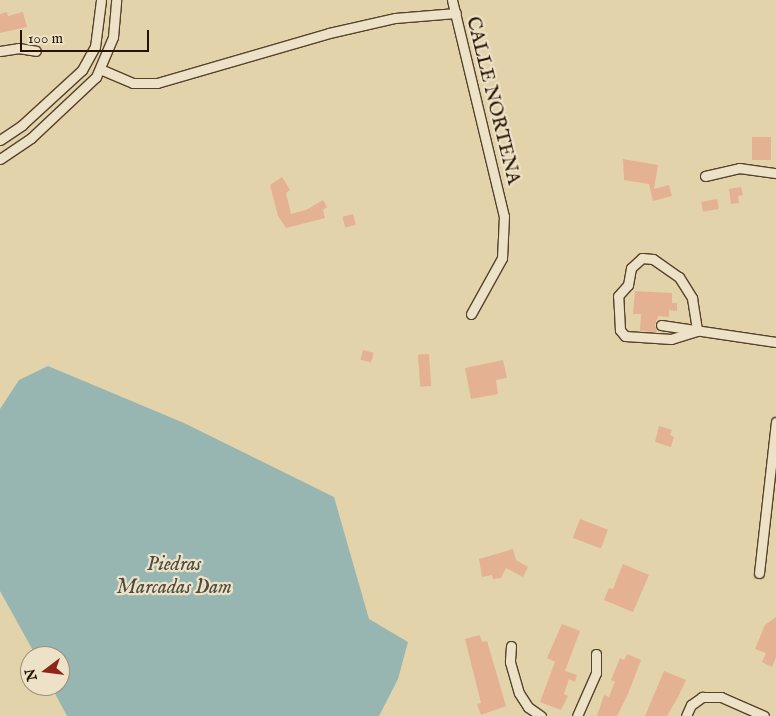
<!DOCTYPE html>
<html>
<head>
<meta charset="utf-8">
<style>
	body { margin:0 }
	#map { position:relative; width:776px; height:716px; overflow:hidden; background:#e3d3aa; font-family:"IM FELL English",serif }
	div>[style] { position:absolute }
	[style*='--x'] { left:calc(var(--x)*1px); top:calc(var(--y)*1px); width:calc(var(--w)*1px); rotate:calc(var(--a)*1deg) }
	.water>* { inset:0; background:#97b6b1 }
	.building>* { inset:0; background:#e4b193; transform-origin:0 0 }
	.roads { filter:drop-shadow(1px 0 #56422a) drop-shadow(-1px 0 #56422a) drop-shadow(0 1px #56422a) drop-shadow(0 -1px #56422a) }
	.minor>* { height:9px; margin:-4.5px; padding:0 4.5px; transform-origin:4.5px; border-radius:4.5px; background:#ede2c8 }
	span { translate:-50% -50%; white-space:nowrap; text-align:center; line-height:1.15; -webkit-text-stroke:4.5px #ede2c8; paint-order:stroke }
	.street-label { font-size:19px; color:#271200 }
	.water-label { font-size:20px; color:#4e4b3e; font-style:italic }
	.north { position:absolute; left:20px; top:646px; width:50px; height:50px; box-sizing:border-box; background:#ede2c8; border:1px solid #9e8f78; border-radius:50%; rotate:255deg; font-size:14px; font-weight:700; line-height:20px; text-align:center; color:#271200 }
	.north::after { content:''; display:block; margin:auto; width:18px; height:22px; background:#8f2418; clip-path:polygon(50% 0,100% 100%,50% 72%,0 100%) }
	.scale { position:absolute; left:20px; top:30px; width:129px; height:22px; box-sizing:border-box; border:2px solid #271200; border-top:0; padding-left:6px; font-size:15px; line-height:18px; white-space:nowrap; color:#271200; -webkit-text-stroke:4px #ede2c8; paint-order:stroke }
</style>
</head>
<body>
<div id="map">
	<div class="water">
		<i style="clip-path:polygon(48px 366px,184px 423px,334px 497px,369px 619px,408px 642px,398px 679px,379px 716px,67px 716px,51px 686px,60px 686px,60px 656px,36px 656px,0 591px,0 409px,19px 380px)"></i>
	</div>
	<div class="building">
		<i style="clip-path:polygon(7px 12px,8px 16px,23px 12px,27px 27px,0 33px,0 14px)"></i>
		<i style="left:752px;top:137px;width:19px;height:23px"></i>
		<i style="clip-path:polygon(623px 159px,658px 165px,654px 189px,669px 185px,672px 196px,653px 201px,649px 184px,624px 180px)"></i>
		<i style="clip-path:polygon(282px 177px,290px 190px,286px 193px,291px 214px,306px 210px,323px 200px,327px 207px,323px 210px,325px 218px,286px 228px,278px 216px,270px 185px)"></i>
		<i style="clip-path:polygon(741px 187px,743px 195px,738px 196px,739px 203px,731px 204px,729px 189px)"></i>
		<i style="left:717px;top:199px;width:10px;height:16px;rotate:79deg"></i>
		<i style="left:353px;top:214px;width:11px;height:11px;rotate:75deg"></i>
		<i style="clip-path:polygon(635px 291px,672px 293px,672px 303px,677px 303px,677px 311px,669px 310px,669px 317px,658px 316px,655px 325px,657px 332px,640px 331px,641px 314px,633px 314px)"></i>
		<i style="left:363px;top:350px;width:11px;height:10px;rotate:15deg"></i>
		<i style="left:429px;top:354px;width:32px;height:11px;rotate:86deg"></i>
		<i style="clip-path:polygon(503px 360px,507px 378px,496px 380px,498px 394px,471px 399px,465px 368px)"></i>
		<i style="clip-path:polygon(659px 426px,672px 430px,670px 435px,674px 437px,671px 447px,655px 442px)"></i>
		<i style="left:580px;top:519px;width:30px;height:20px;rotate:21deg"></i>
		<i style="clip-path:polygon(513px 549px,516px 560px,528px 567px,523px 577px,506px 568px,501px 578px,493px 579px,492px 575px,482px 577px,479px 559px)"></i>
		<i style="clip-path:polygon(623px 564px,649px 575px,633px 612px,604px 600px,609px 588px,613px 589px)"></i>
		<i style="clip-path:polygon(776px 617px,776px 657px,772px 667px,762px 662px,766px 653px,755px 649px,765px 625px)"></i>
		<i style="clip-path:polygon(562px 624px,580px 631px,565px 671px,577px 675px,575px 682px,569px 679px,564px 694px,568px 696px,561px 710px,540px 702px,555px 662px,547px 658px)"></i>
		<i style="clip-path:polygon(480px 635px,482px 642px,487px 641px,506px 706px,481px 715px,477px 704px,481px 703px,465px 639px)"></i>
		<i style="clip-path:polygon(627px 654px,641px 660px,628px 694px,617px 716px,597px 716px,604px 695px,609px 697px,612px 689px,615px 682px,611px 680px,620px 658px,624px 660px)"></i>
		<i style="clip-path:polygon(664px 671px,686px 680px,679px 695px,667px 716px,645px 716px)"></i>
	</div>
	<div class="roads">
		<div class="minor">
			<i style="--x:452;--y:0;--w:222;--a:76.5"></i>
			<i style="--x:504;--y:216;--w:42;--a:92.7"></i>
			<i style="--x:502;--y:258;--w:64;--a:119"></i>
			<i style="--x:0;--y:51;--w:18;--a:-9"></i>
			<i style="--x:18;--y:48;--w:18;--a:9"></i>
			<i style="--x:100;--y:69;--w:36;--a:23"></i>
			<i style="--x:133;--y:83;--w:24;--a:0"></i>
			<i style="--x:157;--y:83;--w:179;--a:-16.2"></i>
			<i style="--x:329;--y:33;--w:68;--a:-12.8"></i>
			<i style="--x:395;--y:18;--w:61;--a:-4.7"></i>
			<i style="--x:0;--y:140;--w:27;--a:-34"></i>
			<i style="--x:22;--y:125;--w:81;--a:-42.5"></i>
			<i style="--x:82;--y:70;--w:26;--a:-61"></i>
			<i style="--x:95;--y:47;--w:47;--a:-82.7"></i>
			<i style="--x:0;--y:159;--w:37;--a:-34"></i>
			<i style="--x:31;--y:138;--w:89;--a:-43.2"></i>
			<i style="--x:96;--y:77;--w:43;--a:-67"></i>
			<i style="--x:113;--y:37;--w:37;--a:-85"></i>
			<i style="--x:705;--y:176;--w:35;--a:-13"></i>
			<i style="--x:739;--y:168;--w:37;--a:8"></i>
			<i style="--x:642;--y:258;--w:11;--a:5"></i>
			<i style="--x:653;--y:259;--w:32;--a:35"></i>
			<i style="--x:679;--y:277;--w:25;--a:58"></i>
			<i style="--x:692;--y:298;--w:33;--a:81"></i>
			<i style="--x:697;--y:331;--w:27;--a:163"></i>
			<i style="--x:671;--y:339;--w:46;--a:-176.3"></i>
			<i style="--x:625;--y:336;--w:8;--a:-130"></i>
			<i style="--x:620;--y:330;--w:34;--a:-93"></i>
			<i style="--x:618;--y:296;--w:15;--a:-48"></i>
			<i style="--x:628;--y:285;--w:17;--a:-80"></i>
			<i style="--x:631;--y:268;--w:15;--a:-42"></i>
			<i style="--x:661;--y:325;--w:116;--a:8.4"></i>
			<i style="--x:759;--y:573;--w:152;--a:-83.6"></i>
			<i style="--x:511;--y:646;--w:16;--a:94"></i>
			<i style="--x:510;--y:662;--w:32;--a:74"></i>
			<i style="--x:519;--y:693;--w:17;--a:57"></i>
			<i style="--x:528;--y:707;--w:16;--a:35"></i>
			<i style="--x:577;--y:716;--w:47;--a:-66.2"></i>
			<i style="--x:596;--y:673;--w:19;--a:-90"></i>
			<i style="--x:686;--y:716;--w:12;--a:-66"></i>
			<i style="--x:691;--y:705;--w:14;--a:-36"></i>
			<i style="--x:702;--y:697;--w:19;--a:0"></i>
			<i style="--x:721;--y:697;--w:47;--a:23.8"></i>
		</div>
	</div>
	<div class="street-label">
		<span style="left:492px;top:101px;rotate:76deg">CALLE NORTENA</span>
	</div>
	<div class="water-label">
		<span style="left:174px;top:576px">Piedras<br>Marcadas Dam</span>
	</div>
	<div class="north">N</div>
	<div class="scale">100 m</div>
</div>
</body>
</html>
